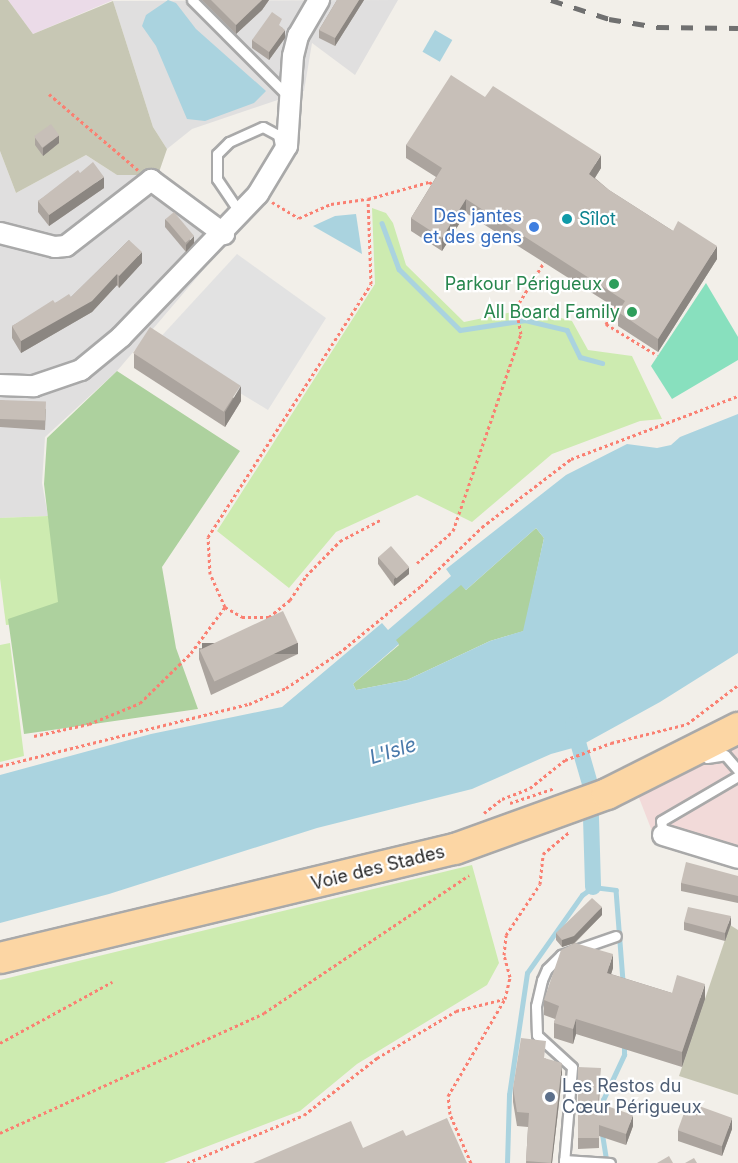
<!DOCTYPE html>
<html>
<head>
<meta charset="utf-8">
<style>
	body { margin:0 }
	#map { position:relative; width:738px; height:1163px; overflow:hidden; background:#f2efe9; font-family:Inter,sans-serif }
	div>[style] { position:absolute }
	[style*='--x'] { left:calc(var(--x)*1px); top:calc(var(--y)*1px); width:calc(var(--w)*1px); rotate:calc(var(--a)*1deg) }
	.residential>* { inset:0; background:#e0dfdf }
	.commercial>* { inset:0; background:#f2dad9 }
	.industrial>* { inset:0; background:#ebdbe8 }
	.construction>* { inset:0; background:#c7c7b4 }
	.grass>* { inset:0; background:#cdebb0 }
	.forest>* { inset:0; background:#add19e }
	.pitch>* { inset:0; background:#88e0be }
	.parking>* { inset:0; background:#e2e2e2 }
	.water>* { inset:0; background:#aad3df; transform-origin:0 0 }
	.stream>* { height:4.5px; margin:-2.25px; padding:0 2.25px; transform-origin:2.25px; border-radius:2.25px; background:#aad3df }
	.canal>* { height:16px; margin:-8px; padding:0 8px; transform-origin:8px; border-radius:8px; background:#aad3df }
	.path>* { height:3px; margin-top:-1.5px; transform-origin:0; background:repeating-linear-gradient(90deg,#fa8072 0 3px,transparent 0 6px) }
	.roads { filter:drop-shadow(2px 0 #a9a9a9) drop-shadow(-2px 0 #a9a9a9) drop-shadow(0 2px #a9a9a9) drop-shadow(0 -2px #a9a9a9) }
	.lane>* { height:9px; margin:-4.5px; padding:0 4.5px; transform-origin:4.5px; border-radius:4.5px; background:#fff }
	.street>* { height:20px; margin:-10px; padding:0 10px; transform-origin:10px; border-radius:10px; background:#fff }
	.primary>* { height:30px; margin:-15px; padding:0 15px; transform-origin:15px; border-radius:15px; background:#fcd6a4 }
	.rail>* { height:4.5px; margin-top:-2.25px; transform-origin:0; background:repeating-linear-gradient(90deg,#707070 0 12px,transparent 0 24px) }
	.wall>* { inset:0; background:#aba49e }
	.shaded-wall>* { inset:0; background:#8b8681; transform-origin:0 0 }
	.building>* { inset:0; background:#c7bfb8; transform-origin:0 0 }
	.dots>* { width:16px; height:16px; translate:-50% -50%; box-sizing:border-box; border:3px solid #fff; border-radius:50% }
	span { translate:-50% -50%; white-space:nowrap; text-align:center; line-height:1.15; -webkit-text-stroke:4.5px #fff; paint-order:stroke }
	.shop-label { font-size:18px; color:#366cbe }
	.right { translate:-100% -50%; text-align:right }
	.culture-label { font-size:18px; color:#0d838f }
	.left { translate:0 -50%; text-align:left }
	.leisure-label { font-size:18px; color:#27864d }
	.street-label { font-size:18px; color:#222 }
	.service-label { font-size:18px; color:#4e5e75 }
	.water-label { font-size:20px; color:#4a7aab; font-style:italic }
</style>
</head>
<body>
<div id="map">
	<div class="residential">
		<i style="clip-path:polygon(398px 0,355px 75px,312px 43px,304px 91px,192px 129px,167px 149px,153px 127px,113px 1px)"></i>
		<i style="clip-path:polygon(0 151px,16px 193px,86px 155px,117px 175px,158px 175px,234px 234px,117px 371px,45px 437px,42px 483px,48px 516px,0 518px)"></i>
	</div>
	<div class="commercial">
		<i style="clip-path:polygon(738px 732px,738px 866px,657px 844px,636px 790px)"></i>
	</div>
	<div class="industrial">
		<i style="clip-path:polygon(8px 0,113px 0,33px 34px)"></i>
	</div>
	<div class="construction">
		<i style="clip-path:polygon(0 0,8px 0,33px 34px,113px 1px,153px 127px,167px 149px,158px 175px,117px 175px,86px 155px,16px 193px,0 151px)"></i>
		<i style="clip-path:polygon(730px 925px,738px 930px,738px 1095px,679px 1076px)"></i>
	</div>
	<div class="grass">
		<i style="clip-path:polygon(372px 208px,386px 213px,393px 223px,406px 265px,464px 322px,527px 309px,572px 321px,588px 350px,632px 356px,662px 419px,640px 421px,552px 454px,472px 522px,417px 495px,336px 532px,289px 588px,217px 531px,375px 284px)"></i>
		<i style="clip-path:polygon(48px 516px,67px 619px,6px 625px,0 578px,0 518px)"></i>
		<i style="clip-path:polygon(10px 643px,24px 756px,0 762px,0 645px)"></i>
		<i style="clip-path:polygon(472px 865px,499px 963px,487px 985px,357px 1064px,300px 1111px,164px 1163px,0 1163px,0 980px)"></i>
	</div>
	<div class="forest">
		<i style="clip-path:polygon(117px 371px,240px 451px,162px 567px,176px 648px,198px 709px,24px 734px,8px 619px,58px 602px,44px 484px,47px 438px)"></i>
		<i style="clip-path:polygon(536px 528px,544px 538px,524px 631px,490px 641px,407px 680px,356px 690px,353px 684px,399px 645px,395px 640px,461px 584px,466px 590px)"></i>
	</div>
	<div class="pitch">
		<i style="clip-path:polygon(706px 283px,738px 337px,738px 360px,672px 399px,651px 366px)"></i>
	</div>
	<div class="parking">
		<i style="clip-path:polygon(237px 254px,326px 318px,268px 410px,156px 342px)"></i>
	</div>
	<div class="water">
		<i style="clip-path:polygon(168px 0,176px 3px,196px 29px,266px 91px,254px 103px,205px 121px,187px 119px,156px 46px,142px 26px,146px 15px)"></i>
		<i style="left:435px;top:30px;width:20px;height:25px;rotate:30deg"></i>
		<i style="clip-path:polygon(356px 214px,362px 254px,313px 226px,335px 216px)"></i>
		<i style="clip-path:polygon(evenodd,738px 414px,738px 653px,660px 702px,580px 746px,551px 754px,472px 789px,317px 828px,109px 894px,0 923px,0 775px,151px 734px,282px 707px,382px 623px,388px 630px,451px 576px,446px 569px,566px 475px,627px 444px,657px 448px,671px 445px,680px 437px,738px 414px,536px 528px,544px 538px,523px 631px,490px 641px,407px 680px,356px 690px,353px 684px,399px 644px,396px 640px,461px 585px,466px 590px,536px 528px)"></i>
	</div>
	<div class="stream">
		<i style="--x:382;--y:223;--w:49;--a:69.7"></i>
		<i style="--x:399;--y:269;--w:86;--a:45"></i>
		<i style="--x:460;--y:330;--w:66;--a:-8.7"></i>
		<i style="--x:525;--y:320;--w:43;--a:13.4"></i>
		<i style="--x:567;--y:330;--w:30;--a:64"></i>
		<i style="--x:580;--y:357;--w:23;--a:15"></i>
		<i style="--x:603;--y:1108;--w:8;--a:-90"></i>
		<i style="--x:603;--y:1100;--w:50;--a:-65"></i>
		<i style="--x:624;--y:1055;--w:12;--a:-90"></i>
		<i style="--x:602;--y:1131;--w:31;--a:81"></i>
		<i style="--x:507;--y:1163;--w:68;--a:-88.3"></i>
		<i style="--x:509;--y:1095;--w:123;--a:-81.6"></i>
		<i style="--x:527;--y:973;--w:95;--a:-54.8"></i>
		<i style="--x:582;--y:895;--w:14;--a:-36"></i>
		<i style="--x:593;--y:887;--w:23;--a:7"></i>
		<i style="--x:616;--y:890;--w:91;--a:85.6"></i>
	</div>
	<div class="canal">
		<i style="--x:573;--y:725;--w:61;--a:73.9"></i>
		<i style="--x:590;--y:784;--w:103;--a:88.3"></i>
	</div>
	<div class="path">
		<i style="--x:49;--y:94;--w:117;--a:40.5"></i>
		<i style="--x:272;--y:202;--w:31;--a:31"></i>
		<i style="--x:299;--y:218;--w:35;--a:-24"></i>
		<i style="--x:331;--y:204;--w:37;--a:-8"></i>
		<i style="--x:368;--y:199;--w:63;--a:-15.6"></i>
		<i style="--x:429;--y:182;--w:7;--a:27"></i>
		<i style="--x:616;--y:306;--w:21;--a:119"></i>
		<i style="--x:606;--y:324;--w:60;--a:31.3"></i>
		<i style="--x:417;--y:563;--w:48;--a:-41.6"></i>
		<i style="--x:453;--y:531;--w:208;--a:-71"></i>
		<i style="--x:521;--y:334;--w:26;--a:-101"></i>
		<i style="--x:516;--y:308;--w:57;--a:-58.5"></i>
		<i style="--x:225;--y:607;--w:20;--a:30"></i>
		<i style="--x:242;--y:617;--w:27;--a:0"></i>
		<i style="--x:269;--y:617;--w:27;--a:-39"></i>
		<i style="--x:290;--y:600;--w:29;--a:-56"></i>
		<i style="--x:306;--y:576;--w:49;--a:-45.8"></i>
		<i style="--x:340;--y:541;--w:47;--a:-27.6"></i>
		<i style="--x:34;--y:736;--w:56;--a:-12.3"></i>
		<i style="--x:89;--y:724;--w:55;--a:-22.4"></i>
		<i style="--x:140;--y:703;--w:71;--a:-44.4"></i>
		<i style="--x:191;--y:653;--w:57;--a:-53.5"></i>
		<i style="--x:225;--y:607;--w:36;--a:-114"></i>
		<i style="--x:210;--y:574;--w:37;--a:-93"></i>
		<i style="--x:208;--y:537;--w:301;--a:-57.2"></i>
		<i style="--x:371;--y:284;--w:85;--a:-92"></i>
		<i style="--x:0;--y:766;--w:257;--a:-14"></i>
		<i style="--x:249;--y:704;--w:40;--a:-23.4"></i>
		<i style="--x:286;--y:688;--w:64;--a:-33.4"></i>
		<i style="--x:339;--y:653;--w:106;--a:-39.3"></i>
		<i style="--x:421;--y:586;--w:85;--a:-44"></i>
		<i style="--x:482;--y:527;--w:112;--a:-37.4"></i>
		<i style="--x:571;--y:459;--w:178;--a:-20.7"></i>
		<i style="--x:510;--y:803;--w:47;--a:-18.4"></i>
		<i style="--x:484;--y:813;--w:23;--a:-38"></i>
		<i style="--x:502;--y:799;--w:30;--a:-21"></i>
		<i style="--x:530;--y:788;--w:45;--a:-38.7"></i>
		<i style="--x:565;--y:760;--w:49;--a:-20.3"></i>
		<i style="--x:611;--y:743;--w:78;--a:-14"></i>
		<i style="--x:687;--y:724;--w:64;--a:-37.4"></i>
		<i style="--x:0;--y:1043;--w:128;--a:-28.6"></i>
		<i style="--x:0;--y:1133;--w:290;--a:-24.4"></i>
		<i style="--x:264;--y:1013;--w:247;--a:-33.9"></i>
		<i style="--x:187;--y:1163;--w:126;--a:-22.3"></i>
		<i style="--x:304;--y:1115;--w:93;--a:-38"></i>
		<i style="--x:377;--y:1058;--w:92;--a:-30.7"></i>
		<i style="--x:456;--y:1011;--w:49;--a:-14"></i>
		<i style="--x:471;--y:1163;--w:53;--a:-113.2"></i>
		<i style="--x:450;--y:1114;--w:18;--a:-96"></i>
		<i style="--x:448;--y:1096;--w:113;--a:-59.6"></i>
		<i style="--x:505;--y:999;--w:23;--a:-77"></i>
		<i style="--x:510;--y:977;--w:23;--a:-105"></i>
		<i style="--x:504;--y:955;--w:20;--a:-84"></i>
		<i style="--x:506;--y:935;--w:61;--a:-56.3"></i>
		<i style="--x:540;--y:884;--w:30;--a:-84"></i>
		<i style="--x:543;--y:854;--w:34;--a:-40"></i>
	</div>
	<div class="roads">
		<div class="lane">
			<i style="--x:192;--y:0;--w:139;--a:45"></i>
			<i style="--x:240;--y:213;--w:41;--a:-124.1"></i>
			<i style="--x:217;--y:179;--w:25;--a:-90"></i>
			<i style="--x:217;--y:154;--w:17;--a:-45"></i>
			<i style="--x:229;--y:142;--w:37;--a:-24"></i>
			<i style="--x:263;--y:127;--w:17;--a:28"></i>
			<i style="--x:278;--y:135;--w:10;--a:79"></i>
			<i style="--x:707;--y:758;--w:18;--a:-9"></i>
			<i style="--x:725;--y:755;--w:20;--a:49"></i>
			<i style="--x:663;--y:835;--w:14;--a:-98"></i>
			<i style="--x:661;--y:821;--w:89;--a:-30.3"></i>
			<i style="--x:564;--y:1160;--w:46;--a:3.7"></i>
			<i style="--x:564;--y:1163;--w:96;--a:-85.2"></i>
			<i style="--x:572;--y:1067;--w:47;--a:-137.6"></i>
			<i style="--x:537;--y:1035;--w:29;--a:-92"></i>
			<i style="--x:536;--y:1006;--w:27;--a:-77"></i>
			<i style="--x:542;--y:980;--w:12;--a:-66"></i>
			<i style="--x:547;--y:969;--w:20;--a:-45"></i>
			<i style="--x:561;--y:955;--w:58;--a:-19.1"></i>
		</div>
		<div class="street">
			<i style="--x:0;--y:233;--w:57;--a:14.3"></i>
			<i style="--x:55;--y:247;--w:11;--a:-5"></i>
			<i style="--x:66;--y:246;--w:108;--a:-37.8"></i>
			<i style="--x:151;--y:180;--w:91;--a:36.5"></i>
			<i style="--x:0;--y:385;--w:34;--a:2"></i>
			<i style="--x:34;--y:386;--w:50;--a:-18.8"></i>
			<i style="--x:81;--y:370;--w:52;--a:-39.5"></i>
			<i style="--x:121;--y:337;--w:198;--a:-46.2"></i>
			<i style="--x:258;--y:194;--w:56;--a:-58.9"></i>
			<i style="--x:287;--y:146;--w:90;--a:-86.2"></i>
			<i style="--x:293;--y:56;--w:21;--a:-76"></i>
			<i style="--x:298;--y:36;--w:42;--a:-59.7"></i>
			<i style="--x:663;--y:835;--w:78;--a:17"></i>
		</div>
		<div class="primary">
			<i style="--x:0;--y:958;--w:468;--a:-13.5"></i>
			<i style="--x:455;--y:849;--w:162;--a:-19.9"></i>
			<i style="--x:607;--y:794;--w:147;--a:-26.7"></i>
		</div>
	</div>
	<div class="rail">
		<i style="--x:551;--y:0;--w:61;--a:18.1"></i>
		<i style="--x:609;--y:19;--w:49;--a:9.5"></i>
		<i style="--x:657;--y:27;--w:81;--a:0.7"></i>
	</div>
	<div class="wall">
		<i style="clip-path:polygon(202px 0,269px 0,262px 10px,236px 34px)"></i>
		<i style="clip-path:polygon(337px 0,364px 0,335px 46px,319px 38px,319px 30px)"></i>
		<i style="clip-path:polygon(282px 27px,285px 38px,269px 60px,252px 48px,252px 40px)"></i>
		<i style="clip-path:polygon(485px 97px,601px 168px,595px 178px,609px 190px,717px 259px,658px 352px,618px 326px,618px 312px,619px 310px,466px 213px,442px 251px,411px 231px,411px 218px,436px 177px,406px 158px,406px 145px)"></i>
		<i style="clip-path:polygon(35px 137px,59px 143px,43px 156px,35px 145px)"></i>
		<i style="clip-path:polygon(80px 173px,104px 188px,49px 226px,38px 212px,38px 201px)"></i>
		<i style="clip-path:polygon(165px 219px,194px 243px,186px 252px,165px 227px)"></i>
		<i style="clip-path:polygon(129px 240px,142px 263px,119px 288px,117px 285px,92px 312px,21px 353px,12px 338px,12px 326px,55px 303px,71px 297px)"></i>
		<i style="clip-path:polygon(134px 353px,241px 401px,225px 427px,134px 368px)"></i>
		<i style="clip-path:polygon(0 400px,46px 409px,45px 430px,0 427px)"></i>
		<i style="clip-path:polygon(378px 557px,409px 574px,394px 586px,378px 564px)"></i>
		<i style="clip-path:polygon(199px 648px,298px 654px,211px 695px,199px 659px)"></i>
		<i style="clip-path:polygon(738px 876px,738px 903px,681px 891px,681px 883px)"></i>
		<i style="clip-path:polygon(602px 915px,575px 943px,613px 968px,611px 974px,672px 993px,705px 999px,682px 1067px,576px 1034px,573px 1044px,554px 1038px,554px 1023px,555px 1019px,544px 1015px,544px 1000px,572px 944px,562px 947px,556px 940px,556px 933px)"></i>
		<i style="clip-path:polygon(684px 922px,731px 924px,725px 941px,684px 930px)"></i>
		<i style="clip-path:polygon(545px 1058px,562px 1077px,552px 1163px,526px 1163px,528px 1127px,517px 1126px,513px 1102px,513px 1088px)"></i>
		<i style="clip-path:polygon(578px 1067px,601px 1079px,599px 1103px,633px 1126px,626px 1145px,599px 1136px,599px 1148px,578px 1149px)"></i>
		<i style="clip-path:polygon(732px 1129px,722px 1156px,678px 1141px,678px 1130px)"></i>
	</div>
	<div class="shaded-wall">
		<i style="clip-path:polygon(262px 0,269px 0,262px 10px,236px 34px,236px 25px)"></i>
		<i style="clip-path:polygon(359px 0,364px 0,335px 46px,335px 38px)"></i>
		<i style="clip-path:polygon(285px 30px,285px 38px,269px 60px,269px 52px)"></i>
		<i style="clip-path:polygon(59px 135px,59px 143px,43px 156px,43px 148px)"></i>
		<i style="clip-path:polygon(601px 155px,601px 168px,589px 187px,589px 174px)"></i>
		<i style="clip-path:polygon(104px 177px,104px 188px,49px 226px,49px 215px)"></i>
		<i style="clip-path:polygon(466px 199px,466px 213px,442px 251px,442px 238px)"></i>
		<i style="clip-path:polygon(194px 236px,194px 243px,186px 252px,186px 245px)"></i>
		<i style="clip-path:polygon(717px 246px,717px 259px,658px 352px,658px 339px)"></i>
		<i style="clip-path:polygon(142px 252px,142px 263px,119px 288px,119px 276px)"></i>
		<i style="clip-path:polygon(117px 274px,117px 285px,92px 312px,21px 353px,21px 341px)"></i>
		<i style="clip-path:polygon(241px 386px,241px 401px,225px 427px,225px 412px)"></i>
		<i style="clip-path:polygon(409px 567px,409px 574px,394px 586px,394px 579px)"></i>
		<i style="left:298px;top:643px;width:11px;height:96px;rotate:90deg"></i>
		<i style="clip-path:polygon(602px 907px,602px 915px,574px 943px,562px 947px,562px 940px)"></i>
		<i style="clip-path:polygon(731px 916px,731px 924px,725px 941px,725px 933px)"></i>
		<i style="clip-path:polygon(613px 954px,613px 968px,607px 987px,607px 973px)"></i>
		<i style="clip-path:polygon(705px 984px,705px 999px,682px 1067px,682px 1052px)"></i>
		<i style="clip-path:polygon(576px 1019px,576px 1034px,573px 1044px,573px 1029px)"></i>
		<i style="clip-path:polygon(562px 1063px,562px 1077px,552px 1163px,551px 1163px)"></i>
		<i style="clip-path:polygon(633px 1115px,633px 1126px,626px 1145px,626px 1134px)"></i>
		<i style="clip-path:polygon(732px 1118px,732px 1129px,722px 1156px,722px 1145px)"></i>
	</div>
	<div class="building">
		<i style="clip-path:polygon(211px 0,262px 0,236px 25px)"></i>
		<i style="clip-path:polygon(337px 0,359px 0,335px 38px,319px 30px)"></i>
		<i style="clip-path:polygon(272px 12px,282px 19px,279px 25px,285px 30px,269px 52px,252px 40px)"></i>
		<i style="clip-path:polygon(451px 75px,485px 97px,493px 86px,601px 155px,589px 174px,609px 190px,673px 231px,678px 221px,717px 246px,658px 339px,618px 312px,625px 301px,466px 199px,442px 238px,411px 218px,442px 168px,406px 145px)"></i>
		<i style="left:51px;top:124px;width:14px;height:21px;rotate:54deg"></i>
		<i style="clip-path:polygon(93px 162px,104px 177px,49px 215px,38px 201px,78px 170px,80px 173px)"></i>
		<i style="left:174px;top:212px;width:31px;height:11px;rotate:50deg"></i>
		<i style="clip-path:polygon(129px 240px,142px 252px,119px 276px,117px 274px,92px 301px,21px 341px,12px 326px,53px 300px,55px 303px,69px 294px,71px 297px)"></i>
		<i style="left:150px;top:327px;width:108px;height:31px;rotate:33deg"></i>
		<i style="left:0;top:400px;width:46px;height:19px;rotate:2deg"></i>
		<i style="left:391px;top:546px;width:28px;height:17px;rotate:49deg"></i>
		<i style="left:283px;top:611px;width:35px;height:92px;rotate:65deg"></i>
		<i style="clip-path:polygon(686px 862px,738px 876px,738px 896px,681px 883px)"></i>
		<i style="clip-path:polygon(592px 898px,602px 907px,574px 936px,562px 940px,556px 933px)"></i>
		<i style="clip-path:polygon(688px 907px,731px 916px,725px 933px,684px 922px)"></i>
		<i style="clip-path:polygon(575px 943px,613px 954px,607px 973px,672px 993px,677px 975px,705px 984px,682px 1052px,576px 1019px,573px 1029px,554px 1023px,559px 1006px,544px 1000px,561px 950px)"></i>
		<i style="clip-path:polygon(521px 1038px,546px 1041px,544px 1058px,562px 1063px,551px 1163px,526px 1161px,529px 1113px,517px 1112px,513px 1088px)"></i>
		<i style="clip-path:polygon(578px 1067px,601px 1068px,598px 1103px,633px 1115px,626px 1134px,599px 1125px,599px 1138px,578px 1138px)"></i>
		<i style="left:688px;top:1102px;width:47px;height:30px;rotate:20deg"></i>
		<i style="clip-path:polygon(447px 1118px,467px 1163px,253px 1163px,351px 1121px,363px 1148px,403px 1130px,406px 1136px)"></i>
		<i style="clip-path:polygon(669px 1156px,673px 1163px,657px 1163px)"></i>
		<i style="clip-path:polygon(694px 1158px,697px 1163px,685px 1163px)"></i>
	</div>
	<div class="dots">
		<i style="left:567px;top:219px;background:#0f9aa8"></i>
		<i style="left:534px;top:227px;background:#3f7fe0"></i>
		<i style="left:614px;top:284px;background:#2e9e5b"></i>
		<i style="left:632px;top:312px;background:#2e9e5b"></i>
		<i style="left:550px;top:1097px;background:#5c6f8a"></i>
	</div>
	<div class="shop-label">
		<span class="right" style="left:522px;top:227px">Des jantes<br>et des gens</span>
	</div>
	<div class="culture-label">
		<span class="left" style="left:579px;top:219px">Sîlot</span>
	</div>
	<div class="leisure-label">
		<span class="right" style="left:602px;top:284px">Parkour Périgueux</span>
		<span class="right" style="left:620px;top:312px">All Board Family</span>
	</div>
	<div class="street-label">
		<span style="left:378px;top:868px;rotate:-14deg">Voie des Stades</span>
	</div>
	<div class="service-label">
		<span class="left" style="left:562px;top:1097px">Les Restos du<br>Cœur Périgueux</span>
	</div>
	<div class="water-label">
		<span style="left:393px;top:751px;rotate:-17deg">L'Isle</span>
	</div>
</div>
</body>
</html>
